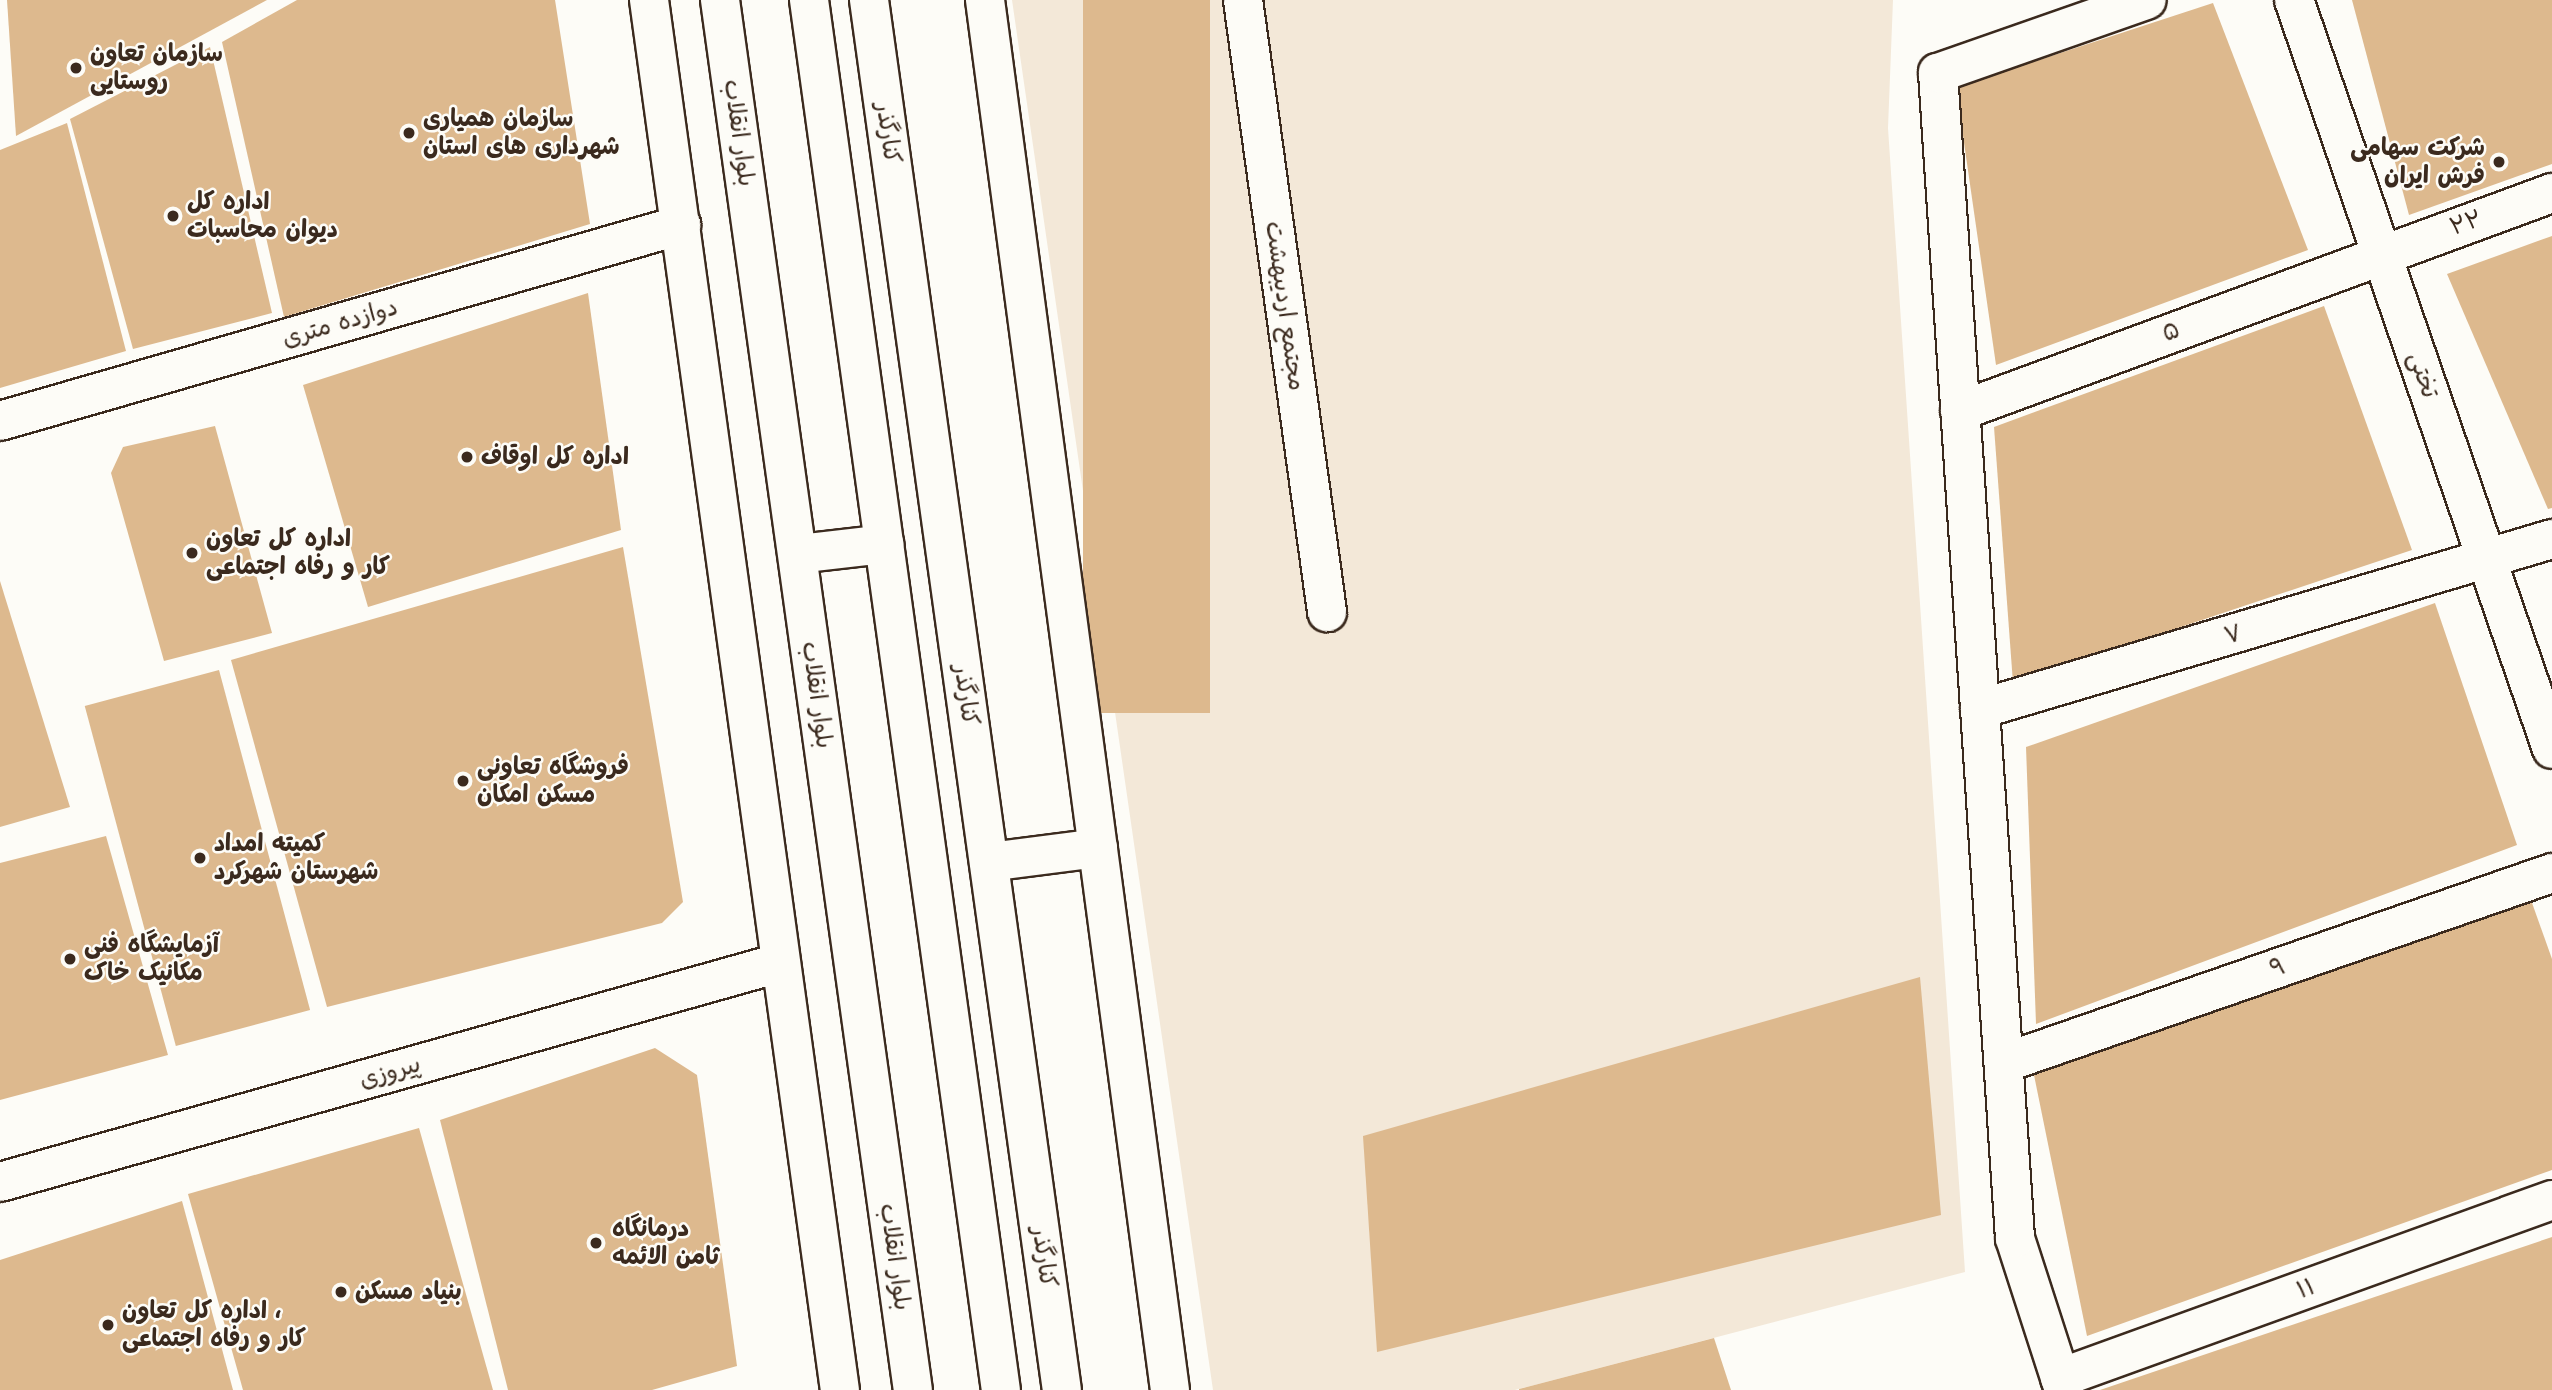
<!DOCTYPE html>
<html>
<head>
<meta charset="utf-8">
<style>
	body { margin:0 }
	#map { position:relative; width:2552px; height:1390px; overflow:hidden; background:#fdfcf7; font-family:"Comic Neue","Playpen Sans Arabic",sans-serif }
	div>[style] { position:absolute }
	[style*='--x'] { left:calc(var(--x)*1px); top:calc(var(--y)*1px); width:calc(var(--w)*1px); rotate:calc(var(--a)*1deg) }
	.built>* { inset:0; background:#f3e8d8 }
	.building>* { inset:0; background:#ddb98e; transform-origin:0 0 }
	.roads { filter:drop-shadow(2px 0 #3b2a1e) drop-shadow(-2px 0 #3b2a1e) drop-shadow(0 2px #3b2a1e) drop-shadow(0 -2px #3b2a1e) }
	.minor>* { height:38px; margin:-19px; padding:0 19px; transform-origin:19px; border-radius:19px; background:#fdfcf7 }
	.major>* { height:38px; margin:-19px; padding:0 19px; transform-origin:19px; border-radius:19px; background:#fdfcf7 }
	.dots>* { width:19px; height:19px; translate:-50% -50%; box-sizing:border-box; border:4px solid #fdfcf7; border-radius:50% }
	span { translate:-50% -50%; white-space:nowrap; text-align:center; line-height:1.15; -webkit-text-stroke:5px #fdfcf7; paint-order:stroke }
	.poi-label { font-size:24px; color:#3b2a1e; font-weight:700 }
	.left { translate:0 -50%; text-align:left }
	.right { translate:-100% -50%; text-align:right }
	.street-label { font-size:24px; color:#3b2a1e }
</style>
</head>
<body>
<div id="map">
	<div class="built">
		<i style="clip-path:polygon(1012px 0,1893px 0,1888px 128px,1965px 1272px,1515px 1390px,1213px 1390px)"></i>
	</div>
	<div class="building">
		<i style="clip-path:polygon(7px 0,267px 0,16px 136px)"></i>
		<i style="clip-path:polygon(297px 0,555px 0,590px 224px,284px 317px,222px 42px)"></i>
		<i style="left:1083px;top:0;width:127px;height:713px"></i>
		<i style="clip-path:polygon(2352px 0,2552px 0,2552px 164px,2409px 215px)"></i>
		<i style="clip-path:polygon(2213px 3px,2308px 250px,1996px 365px,1956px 87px)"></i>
		<i style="clip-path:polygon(210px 47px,272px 313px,133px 349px,70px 119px)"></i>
		<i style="clip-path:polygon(67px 123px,126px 351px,0 388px,0 150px)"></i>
		<i style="clip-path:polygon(2552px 236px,2552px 508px,2548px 509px,2447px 274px)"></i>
		<i style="clip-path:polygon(588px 293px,621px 530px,368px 607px,303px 385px)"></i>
		<i style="clip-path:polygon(2324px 306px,2412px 550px,2013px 683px,1994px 427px)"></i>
		<i style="clip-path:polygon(215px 426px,272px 633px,164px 661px,111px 473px,123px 447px)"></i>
		<i style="clip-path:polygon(623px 547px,683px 902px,662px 923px,327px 1007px,231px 660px)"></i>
		<i style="clip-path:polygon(0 581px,70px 807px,0 827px)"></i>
		<i style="clip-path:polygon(2435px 603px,2517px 845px,2036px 1024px,2026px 747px)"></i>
		<i style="left:219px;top:670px;width:352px;height:139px;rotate:75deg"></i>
		<i style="clip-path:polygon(106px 836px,168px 1055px,0 1100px,0 863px)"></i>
		<i style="clip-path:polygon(2531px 900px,2552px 959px,2552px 1170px,2087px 1336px,2034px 1075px)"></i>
		<i style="clip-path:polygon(1920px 977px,1941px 1215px,1377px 1352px,1363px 1136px)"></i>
		<i style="clip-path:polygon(655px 1048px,697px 1075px,737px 1366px,652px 1390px,508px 1390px,440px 1120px)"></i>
		<i style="clip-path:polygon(419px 1128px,493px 1390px,243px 1390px,188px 1194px)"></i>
		<i style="clip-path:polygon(182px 1201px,233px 1390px,0 1390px,0 1260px)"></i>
		<i style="clip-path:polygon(2552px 1237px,2552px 1390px,2100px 1390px)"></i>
		<i style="clip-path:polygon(1714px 1338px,1731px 1390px,1519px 1390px,1519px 1389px)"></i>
	</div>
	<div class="roads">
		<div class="minor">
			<i style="--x:985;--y:0;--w:1402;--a:82.42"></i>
			<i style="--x:1243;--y:0;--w:618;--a:82.18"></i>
			<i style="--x:2294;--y:0;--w:792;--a:70.99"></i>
			<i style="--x:1960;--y:411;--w:631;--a:-20.22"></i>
			<i style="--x:0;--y:421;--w:709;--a:-16.06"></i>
			<i style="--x:1980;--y:709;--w:597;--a:-16.55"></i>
			<i style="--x:989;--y:862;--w:110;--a:-7.3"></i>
			<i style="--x:2004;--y:1063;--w:580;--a:-19.12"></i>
			<i style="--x:0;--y:1182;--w:809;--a:-15.7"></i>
			<i style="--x:2060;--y:1378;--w:523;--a:-19.89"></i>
			<i style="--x:2064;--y:1390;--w:160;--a:-107.9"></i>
			<i style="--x:2015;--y:1238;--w:1168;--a:-93.78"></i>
			<i style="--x:1938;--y:73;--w:221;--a:-19.3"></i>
		</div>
		<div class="major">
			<i style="--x:649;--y:0;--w:1403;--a:82.18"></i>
			<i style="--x:720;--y:0;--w:1403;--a:82.1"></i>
			<i style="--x:809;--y:0;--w:1403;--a:82.14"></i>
			<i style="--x:869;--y:0;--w:1403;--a:82.1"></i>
			<i style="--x:798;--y:554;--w:87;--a:-6.6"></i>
		</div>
	</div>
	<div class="dots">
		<i style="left:76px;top:68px;background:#3b2a1e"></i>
		<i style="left:409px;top:133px;background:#3b2a1e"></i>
		<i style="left:2499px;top:162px;background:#3b2a1e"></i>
		<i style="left:173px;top:216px;background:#3b2a1e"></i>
		<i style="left:467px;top:457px;background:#3b2a1e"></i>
		<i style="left:192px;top:553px;background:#3b2a1e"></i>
		<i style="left:463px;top:781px;background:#3b2a1e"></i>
		<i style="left:200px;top:858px;background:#3b2a1e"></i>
		<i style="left:70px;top:959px;background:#3b2a1e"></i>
		<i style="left:596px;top:1243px;background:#3b2a1e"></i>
		<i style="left:341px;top:1292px;background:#3b2a1e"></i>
		<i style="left:108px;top:1325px;background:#3b2a1e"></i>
	</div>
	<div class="poi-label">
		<span class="left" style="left:90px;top:68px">سازمان تعاون<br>روستایی</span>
		<span class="left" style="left:423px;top:133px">سازمان همیاری<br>شهرداری های استان</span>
		<span class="right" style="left:2485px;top:162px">شرکت سهامی<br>فرش ایران</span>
		<span class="left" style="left:187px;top:216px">اداره کل<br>دیوان محاسبات</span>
		<span class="left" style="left:481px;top:457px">اداره کل اوقاف</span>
		<span class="left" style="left:206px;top:553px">اداره کل تعاون<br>کار و رفاه اجتماعی</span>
		<span class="left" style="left:477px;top:781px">فروشگاه تعاونی<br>مسکن امکان</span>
		<span class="left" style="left:214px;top:858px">کمیته امداد<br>شهرستان شهرکرد</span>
		<span class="left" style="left:84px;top:959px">آزمایشگاه فنی<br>مکانیک خاک</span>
		<span class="left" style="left:612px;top:1243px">درمانگاه<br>ثامن الائمه</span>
		<span class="left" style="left:355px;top:1292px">بنیاد مسکن</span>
		<span class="left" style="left:122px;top:1325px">اداره کل تعاون ،<br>کار و رفاه اجتماعی</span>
	</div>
	<div class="street-label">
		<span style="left:739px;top:133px;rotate:82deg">بلوار انقلاب</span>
		<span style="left:888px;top:133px;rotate:82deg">کنارگذر</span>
		<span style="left:2466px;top:223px;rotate:-19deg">۲۲</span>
		<span style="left:1285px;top:306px;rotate:82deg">مجتمع اردیبهشت</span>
		<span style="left:340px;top:323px;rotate:-16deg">دوازده متری</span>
		<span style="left:2171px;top:332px;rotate:-20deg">۵</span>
		<span style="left:2423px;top:375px;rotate:71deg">تختی</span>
		<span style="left:2233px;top:635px;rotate:-16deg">۷</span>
		<span style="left:817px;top:695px;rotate:82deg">بلوار انقلاب</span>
		<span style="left:966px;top:695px;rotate:82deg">کنارگذر</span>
		<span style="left:2278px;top:968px;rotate:-19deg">۹</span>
		<span style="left:390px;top:1072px;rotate:-16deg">پیروزی</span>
		<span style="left:895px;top:1257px;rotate:82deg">بلوار انقلاب</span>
		<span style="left:1044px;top:1257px;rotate:82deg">کنارگذر</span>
		<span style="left:2306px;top:1289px;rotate:-20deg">۱۱</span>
	</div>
</div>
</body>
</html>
